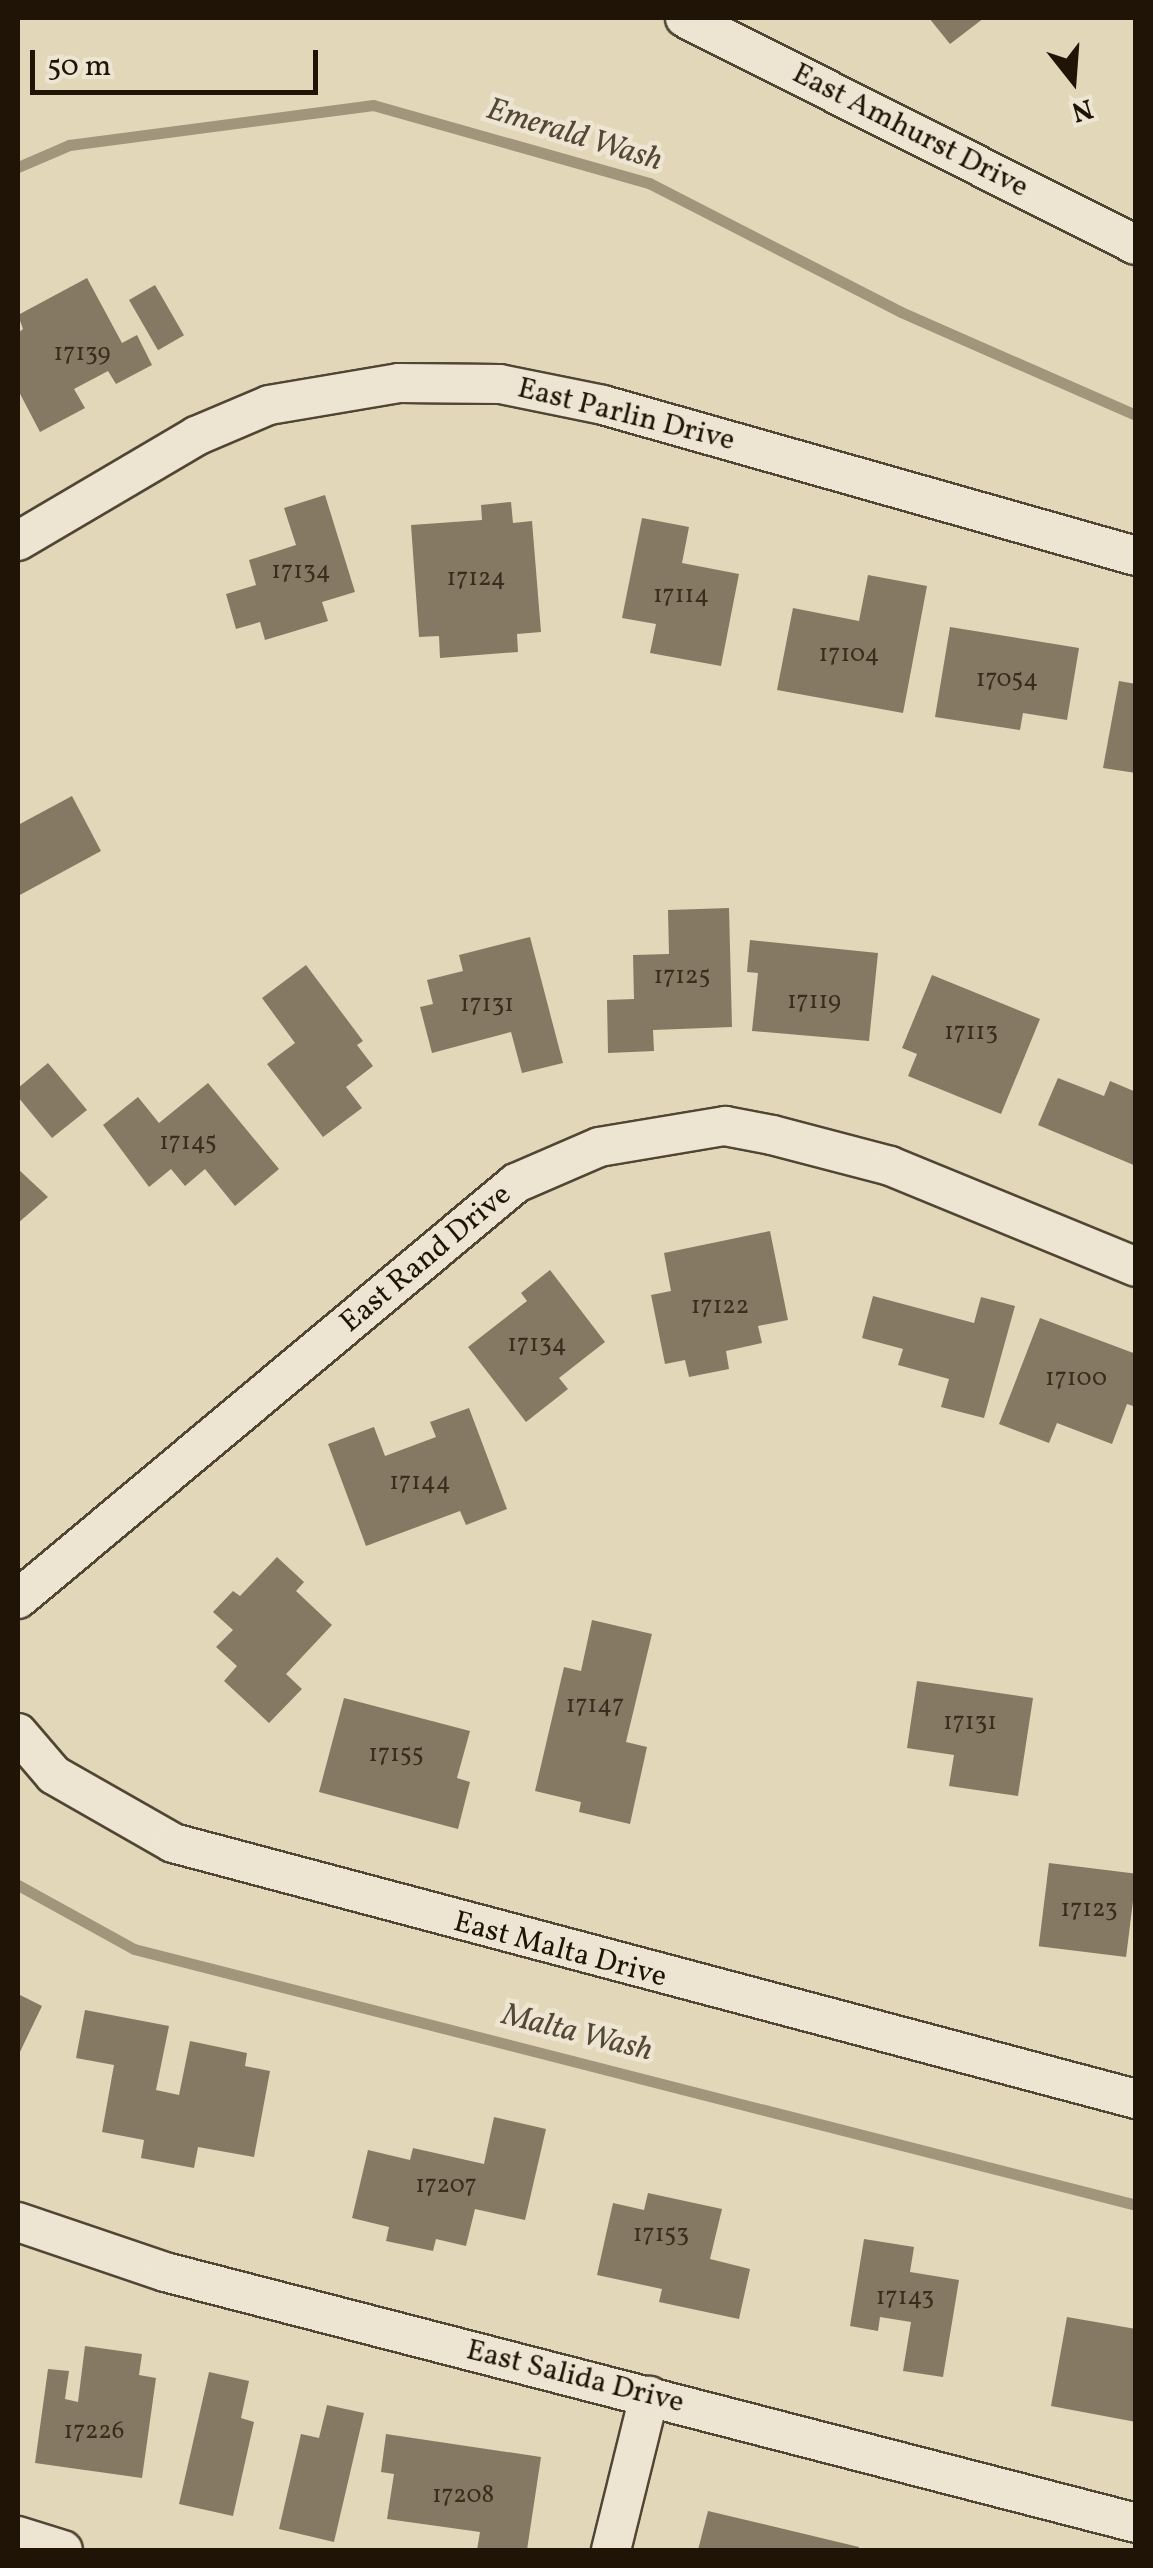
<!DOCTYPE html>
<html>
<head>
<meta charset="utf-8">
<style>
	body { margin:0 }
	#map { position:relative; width:1153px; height:2568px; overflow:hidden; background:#e3d7b9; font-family:Vollkorn,serif }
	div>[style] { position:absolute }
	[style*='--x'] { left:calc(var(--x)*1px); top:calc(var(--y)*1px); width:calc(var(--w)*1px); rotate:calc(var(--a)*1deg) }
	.stream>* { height:11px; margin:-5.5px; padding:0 5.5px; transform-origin:5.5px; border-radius:5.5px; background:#a1957c }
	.building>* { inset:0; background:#857963; transform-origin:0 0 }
	.roads { filter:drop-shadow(2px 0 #514533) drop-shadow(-2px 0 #514533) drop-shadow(0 2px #514533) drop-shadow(0 -2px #514533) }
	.minor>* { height:38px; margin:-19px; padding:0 19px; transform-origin:19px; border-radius:19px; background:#ede5d2 }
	span { translate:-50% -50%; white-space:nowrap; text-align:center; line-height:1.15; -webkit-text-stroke:9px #ede5d2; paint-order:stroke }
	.number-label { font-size:25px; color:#392d1d }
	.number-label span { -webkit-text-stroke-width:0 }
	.street-label { font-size:30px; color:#201406 }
	.water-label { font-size:32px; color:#544835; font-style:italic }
	.frame { position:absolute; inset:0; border:20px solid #201406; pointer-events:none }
	.north { position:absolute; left:1023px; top:30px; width:100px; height:100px; -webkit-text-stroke:8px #ede5d2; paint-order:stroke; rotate:163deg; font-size:28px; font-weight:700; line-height:40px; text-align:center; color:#201406 }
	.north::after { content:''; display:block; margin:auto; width:35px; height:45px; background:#201406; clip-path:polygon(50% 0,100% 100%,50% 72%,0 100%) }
	.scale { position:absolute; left:30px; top:50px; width:288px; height:45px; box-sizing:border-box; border:5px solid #201406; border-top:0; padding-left:12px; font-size:30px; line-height:35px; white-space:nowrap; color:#201406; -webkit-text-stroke:8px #ede5d2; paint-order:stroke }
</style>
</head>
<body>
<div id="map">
	<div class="stream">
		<i style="--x:18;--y:167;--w:56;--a:-23.3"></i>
		<i style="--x:69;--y:145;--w:307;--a:-7.5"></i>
		<i style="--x:373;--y:105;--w:287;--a:15.8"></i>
		<i style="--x:649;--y:183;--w:283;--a:27.1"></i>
		<i style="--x:901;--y:312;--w:257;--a:23.7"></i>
		<i style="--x:18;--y:1885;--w:132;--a:28.9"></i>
		<i style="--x:134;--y:1949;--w:1034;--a:14.33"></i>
	</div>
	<div class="building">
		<i style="clip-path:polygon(929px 18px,984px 18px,950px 44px)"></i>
		<i style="clip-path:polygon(87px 278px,122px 343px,137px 335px,152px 365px,116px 384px,108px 371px,74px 389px,85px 408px,40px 432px,18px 390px,18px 333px,23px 329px,18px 315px)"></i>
		<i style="left:155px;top:285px;width:58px;height:30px;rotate:60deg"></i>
		<i style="clip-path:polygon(325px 495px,355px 592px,322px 602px,328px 621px,265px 640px,260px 622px,236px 629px,226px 594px,256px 585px,249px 560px,296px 545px,284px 508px)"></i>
		<i style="clip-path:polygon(511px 502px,513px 523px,532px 521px,541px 632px,517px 634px,518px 652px,440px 658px,439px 636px,419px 637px,411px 525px,482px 520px,481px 505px)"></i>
		<i style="clip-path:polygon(642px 518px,689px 527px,682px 563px,739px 574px,721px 666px,650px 653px,656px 624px,622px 618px)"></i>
		<i style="clip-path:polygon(868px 575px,927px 586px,903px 713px,777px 690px,793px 608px,859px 621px)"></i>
		<i style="clip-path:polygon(950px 627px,1079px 648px,1067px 720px,1023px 713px,1020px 730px,935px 717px)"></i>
		<i style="clip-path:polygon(1119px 681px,1136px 684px,1136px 773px,1103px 768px)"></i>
		<i style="clip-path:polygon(72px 796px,101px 851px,18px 896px,18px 825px)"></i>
		<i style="clip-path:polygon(729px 908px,732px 1027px,653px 1030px,654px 1051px,608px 1053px,607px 1000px,634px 999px,633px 955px,669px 954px,668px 910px)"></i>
		<i style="clip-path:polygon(530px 937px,563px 1063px,522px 1073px,511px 1032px,432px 1053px,420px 1007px,433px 1004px,427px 980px,463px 971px,459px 955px)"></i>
		<i style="clip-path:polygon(750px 940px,878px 953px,869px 1041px,752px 1031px,758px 973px,747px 972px)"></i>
		<i style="clip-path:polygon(306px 965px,363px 1041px,357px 1045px,373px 1066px,346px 1087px,362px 1108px,323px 1137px,267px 1064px,295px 1043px,262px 998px)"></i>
		<i style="clip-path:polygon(932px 975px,1040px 1019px,1001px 1114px,908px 1076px,917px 1054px,902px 1048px)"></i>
		<i style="clip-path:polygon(48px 1063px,87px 1110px,52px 1138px,18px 1097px,18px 1088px)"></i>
		<i style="clip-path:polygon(1058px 1078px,1104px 1096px,1110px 1081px,1136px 1092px,1136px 1166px,1038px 1125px)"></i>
		<i style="clip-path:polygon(208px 1083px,279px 1169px,235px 1206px,205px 1169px,185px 1186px,171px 1169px,149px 1187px,103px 1125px,138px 1097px,159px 1123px)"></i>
		<i style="clip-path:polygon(18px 1169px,48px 1197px,18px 1223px)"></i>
		<i style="clip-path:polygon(770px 1231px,788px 1320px,758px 1326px,762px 1343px,726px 1351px,729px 1369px,689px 1377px,685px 1360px,665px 1364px,651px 1295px,671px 1291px,664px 1253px)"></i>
		<i style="clip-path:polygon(550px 1270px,605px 1342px,559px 1378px,568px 1389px,526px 1422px,468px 1347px,527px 1301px,521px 1293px)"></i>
		<i style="clip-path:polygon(873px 1296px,974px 1323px,981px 1297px,1015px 1306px,984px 1418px,941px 1407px,949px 1379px,898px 1365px,903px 1349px,862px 1338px)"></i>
		<i style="clip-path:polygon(1040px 1318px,1136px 1354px,1136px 1407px,1127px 1404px,1112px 1444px,1057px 1423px,1049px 1443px,999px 1424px)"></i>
		<i style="clip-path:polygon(469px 1408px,507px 1509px,466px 1525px,460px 1511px,366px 1546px,328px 1444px,374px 1427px,385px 1456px,436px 1437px,430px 1422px)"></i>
		<i style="clip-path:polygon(277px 1557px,304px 1582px,296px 1591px,332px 1625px,286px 1674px,302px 1689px,269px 1723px,224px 1681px,237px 1666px,216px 1647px,233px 1630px,213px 1612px,233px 1591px,240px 1596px)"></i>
		<i style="clip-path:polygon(592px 1620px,652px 1634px,626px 1742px,647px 1747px,630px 1824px,579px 1812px,581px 1802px,535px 1791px,564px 1667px,581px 1671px)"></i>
		<i style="clip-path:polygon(917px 1681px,1033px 1698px,1018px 1796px,949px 1786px,954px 1755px,907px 1748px)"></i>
		<i style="clip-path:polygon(344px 1698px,470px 1731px,457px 1778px,470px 1782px,458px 1829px,319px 1792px)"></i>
		<i style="left:1049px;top:1863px;width:88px;height:84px;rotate:7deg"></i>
		<i style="clip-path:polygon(18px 1994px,42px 2006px,18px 2056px)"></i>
		<i style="clip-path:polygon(85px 2010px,169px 2026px,156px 2090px,179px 2095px,190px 2041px,247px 2053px,245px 2066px,270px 2071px,254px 2157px,198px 2147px,194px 2168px,141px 2158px,144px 2140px,102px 2132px,114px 2065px,76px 2058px)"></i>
		<i style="clip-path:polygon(494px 2117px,546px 2129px,525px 2220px,475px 2209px,466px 2246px,436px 2239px,433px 2251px,386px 2241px,389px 2227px,352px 2218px,368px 2150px,410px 2160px,413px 2148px,484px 2164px)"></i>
		<i style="clip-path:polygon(648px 2193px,722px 2209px,710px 2259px,750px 2269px,739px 2319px,659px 2302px,662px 2289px,597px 2275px,613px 2203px,644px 2210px)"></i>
		<i style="clip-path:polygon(864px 2239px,914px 2247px,910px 2272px,959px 2280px,943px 2377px,903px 2371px,911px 2322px,880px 2317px,878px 2331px,850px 2326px)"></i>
		<i style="clip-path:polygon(1067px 2317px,1136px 2329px,1136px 2422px,1051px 2406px)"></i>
		<i style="clip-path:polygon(85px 2346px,142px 2354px,139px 2375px,156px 2378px,142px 2478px,35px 2463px,48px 2369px,69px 2371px,65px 2399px,78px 2402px)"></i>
		<i style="clip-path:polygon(209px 2372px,249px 2381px,241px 2418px,254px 2422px,233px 2516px,179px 2504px)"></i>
		<i style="clip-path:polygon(327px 2405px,364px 2413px,334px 2542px,279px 2529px,301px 2434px,319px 2438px)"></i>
		<i style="clip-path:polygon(386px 2434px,541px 2457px,527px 2550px,477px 2550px,480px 2532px,387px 2519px,394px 2474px,381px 2472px)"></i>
		<i style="clip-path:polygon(708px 2511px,859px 2547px,858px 2550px,698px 2550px)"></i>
	</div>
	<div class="roads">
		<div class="minor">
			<i style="--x:685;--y:18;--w:505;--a:26.72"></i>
			<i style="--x:18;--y:541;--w:207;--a:-30.5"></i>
			<i style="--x:196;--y:436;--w:79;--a:-23"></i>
			<i style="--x:269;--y:405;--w:132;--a:-9.6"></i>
			<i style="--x:399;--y:383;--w:101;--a:0.6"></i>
			<i style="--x:500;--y:384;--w:105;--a:11.5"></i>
			<i style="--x:603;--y:405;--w:554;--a:15.82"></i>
			<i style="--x:18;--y:1599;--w:649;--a:-39.87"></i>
			<i style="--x:516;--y:1183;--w:90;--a:-23.4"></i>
			<i style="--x:599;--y:1147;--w:128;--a:-9.5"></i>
			<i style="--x:725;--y:1126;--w:48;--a:10.8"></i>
			<i style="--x:772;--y:1135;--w:122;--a:14.7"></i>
			<i style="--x:890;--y:1166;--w:266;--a:22.3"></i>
			<i style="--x:18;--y:1733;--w:55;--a:49.4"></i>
			<i style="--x:54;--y:1775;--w:137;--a:29.7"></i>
			<i style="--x:173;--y:1843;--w:996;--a:14.89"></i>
			<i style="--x:18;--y:2222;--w:155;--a:18.8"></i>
			<i style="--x:165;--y:2272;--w:1003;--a:14.49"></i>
			<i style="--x:18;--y:2536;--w:47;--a:17.3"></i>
			<i style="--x:611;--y:2550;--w:159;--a:-76.1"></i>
		</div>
	</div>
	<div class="number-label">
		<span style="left:82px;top:354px">17139</span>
		<span style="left:301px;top:572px">17134</span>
		<span style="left:476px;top:579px">17124</span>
		<span style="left:681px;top:596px">17114</span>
		<span style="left:849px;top:655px">17104</span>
		<span style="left:1007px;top:680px">17054</span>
		<span style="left:682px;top:977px">17125</span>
		<span style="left:814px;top:1002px">17119</span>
		<span style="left:487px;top:1005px">17131</span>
		<span style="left:971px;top:1033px">17113</span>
		<span style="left:188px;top:1143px">17145</span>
		<span style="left:720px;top:1307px">17122</span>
		<span style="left:537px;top:1345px">17134</span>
		<span style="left:1076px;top:1379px">17100</span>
		<span style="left:420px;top:1483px">17144</span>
		<span style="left:595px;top:1706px">17147</span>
		<span style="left:970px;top:1723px">17131</span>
		<span style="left:396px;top:1755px">17155</span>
		<span style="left:1089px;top:1910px">17123</span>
		<span style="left:446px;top:2186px">17207</span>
		<span style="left:661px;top:2235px">17153</span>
		<span style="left:905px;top:2298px">17143</span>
		<span style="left:94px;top:2432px">17226</span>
		<span style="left:463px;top:2496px">17208</span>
	</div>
	<div class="street-label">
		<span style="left:910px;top:131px;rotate:27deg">East Amhurst Drive</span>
		<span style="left:626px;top:415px;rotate:14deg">East Parlin Drive</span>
		<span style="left:426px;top:1259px;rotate:-40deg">East Rand Drive</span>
		<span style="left:560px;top:1950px;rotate:15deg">East Malta Drive</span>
		<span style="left:575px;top:2377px;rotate:14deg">East Salida Drive</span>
	</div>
	<div class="water-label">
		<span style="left:574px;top:136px;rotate:17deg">Emerald Wash</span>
		<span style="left:577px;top:2034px;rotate:14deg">Malta Wash</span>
	</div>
	<div class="frame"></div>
	<div class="north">N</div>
	<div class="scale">50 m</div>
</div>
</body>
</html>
